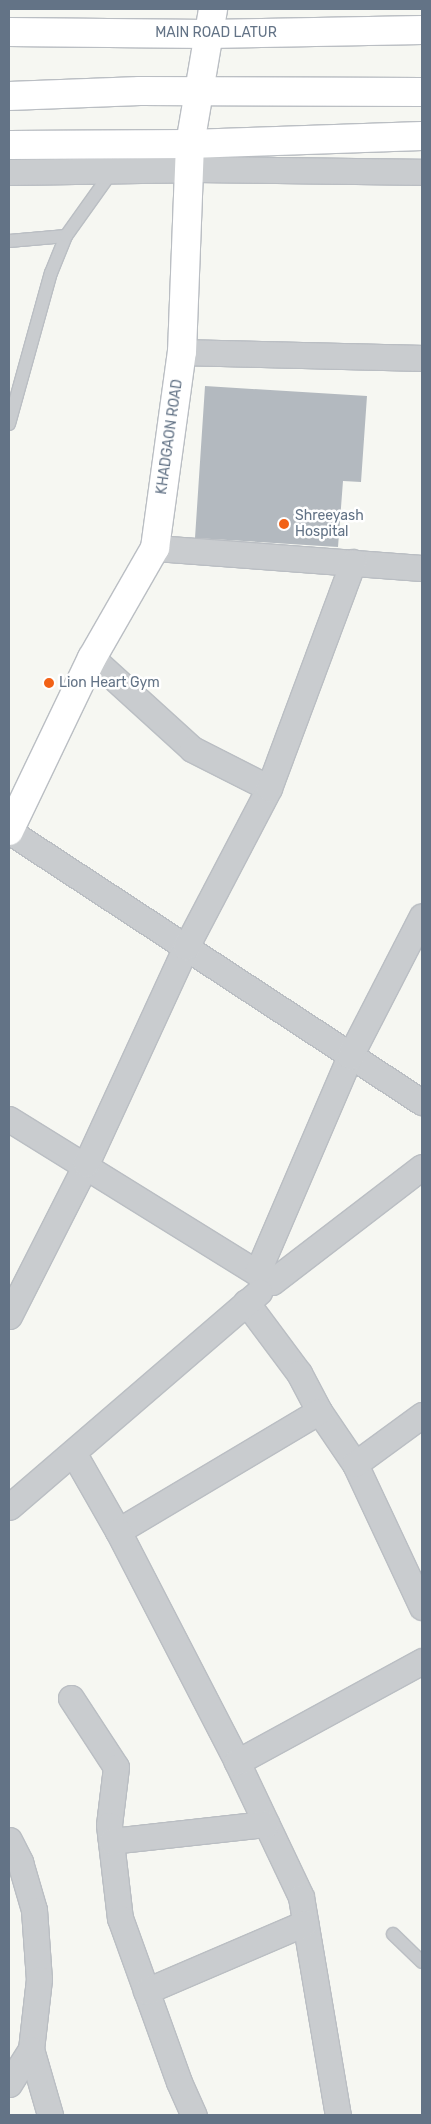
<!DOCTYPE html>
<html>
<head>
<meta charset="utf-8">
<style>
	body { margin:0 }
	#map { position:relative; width:431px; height:2124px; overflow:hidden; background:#f6f7f2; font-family:Rubik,sans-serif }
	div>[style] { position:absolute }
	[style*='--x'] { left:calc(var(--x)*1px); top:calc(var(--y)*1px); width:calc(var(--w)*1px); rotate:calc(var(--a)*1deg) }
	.building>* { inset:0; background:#b3b9bf }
	.roads { filter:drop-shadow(1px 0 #babec3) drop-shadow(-1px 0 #babec3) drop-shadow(0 1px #babec3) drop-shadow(0 -1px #babec3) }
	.lane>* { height:12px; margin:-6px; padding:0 6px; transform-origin:6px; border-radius:6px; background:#c9cccf }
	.street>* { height:25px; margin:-12.5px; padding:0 12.5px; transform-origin:12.5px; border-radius:12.5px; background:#c9cccf }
	.secondary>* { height:28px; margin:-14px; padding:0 14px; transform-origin:14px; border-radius:14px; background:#fff }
	.primary>* { height:28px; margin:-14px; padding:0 14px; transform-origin:14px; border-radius:14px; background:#fff }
	.dots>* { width:14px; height:14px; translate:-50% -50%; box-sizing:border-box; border:2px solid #fff; border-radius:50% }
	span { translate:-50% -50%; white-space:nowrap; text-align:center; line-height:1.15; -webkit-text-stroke:5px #fff; paint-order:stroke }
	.street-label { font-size:14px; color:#637386 }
	.poi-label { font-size:14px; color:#637386 }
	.left { translate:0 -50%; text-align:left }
	.frame { position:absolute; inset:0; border:10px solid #637386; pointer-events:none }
</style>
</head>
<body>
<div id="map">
	<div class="building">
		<i style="clip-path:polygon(205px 386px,367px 396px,361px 482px,343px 481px,338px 547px,195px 538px)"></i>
	</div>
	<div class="roads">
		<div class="lane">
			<i style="--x:9;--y:241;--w:57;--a:-5"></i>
			<i style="--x:9;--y:424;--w:157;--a:-74.5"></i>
			<i style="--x:51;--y:273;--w:40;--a:-68"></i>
			<i style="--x:66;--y:236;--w:81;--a:-54.5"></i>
			<i style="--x:393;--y:1934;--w:40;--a:44"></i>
		</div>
		<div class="street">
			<i style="--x:9;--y:172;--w:181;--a:-0.9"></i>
			<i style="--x:190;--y:169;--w:232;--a:0.7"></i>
			<i style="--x:182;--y:352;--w:240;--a:1.4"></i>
			<i style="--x:155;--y:548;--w:268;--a:4.3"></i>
			<i style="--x:92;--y:658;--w:135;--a:42.3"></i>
			<i style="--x:192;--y:749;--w:86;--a:26.9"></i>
			<i style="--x:9;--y:831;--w:494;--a:33.3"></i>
			<i style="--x:9;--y:1119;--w:309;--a:31.8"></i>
			<i style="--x:272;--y:1282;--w:189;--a:-37.5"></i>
			<i style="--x:257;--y:1273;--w:236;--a:-66.8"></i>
			<i style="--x:350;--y:1056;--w:157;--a:-62.8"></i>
			<i style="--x:246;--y:1302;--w:89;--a:53.3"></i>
			<i style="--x:299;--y:1373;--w:43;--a:62.2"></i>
			<i style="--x:319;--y:1411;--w:64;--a:55.8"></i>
			<i style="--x:355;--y:1464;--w:158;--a:64.9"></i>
			<i style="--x:9;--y:1316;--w:170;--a:-63.1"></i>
			<i style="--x:86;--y:1164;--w:239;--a:-65.3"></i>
			<i style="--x:186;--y:947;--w:179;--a:-62.4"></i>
			<i style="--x:269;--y:788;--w:241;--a:-69.6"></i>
			<i style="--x:74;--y:1454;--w:89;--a:60.3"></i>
			<i style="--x:118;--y:1531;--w:234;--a:-30.8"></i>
			<i style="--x:355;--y:1464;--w:83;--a:-36.2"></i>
			<i style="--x:9;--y:1507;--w:330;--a:-40.7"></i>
			<i style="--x:118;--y:1531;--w:260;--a:62.7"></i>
			<i style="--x:237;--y:1762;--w:149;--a:64.6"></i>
			<i style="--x:301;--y:1897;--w:221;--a:80.4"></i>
			<i style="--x:71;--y:1698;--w:82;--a:56.9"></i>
			<i style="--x:116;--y:1767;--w:58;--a:96.9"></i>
			<i style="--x:109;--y:1825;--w:94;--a:83.3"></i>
			<i style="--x:120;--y:1918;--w:174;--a:70.2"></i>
			<i style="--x:179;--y:2082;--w:36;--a:66"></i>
			<i style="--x:237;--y:1762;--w:211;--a:-28.6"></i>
			<i style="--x:9;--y:1840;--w:25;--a:63"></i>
			<i style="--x:20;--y:1862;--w:50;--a:73.7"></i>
			<i style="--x:34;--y:1910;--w:69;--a:85.9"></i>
			<i style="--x:39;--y:1979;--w:70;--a:96.5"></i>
			<i style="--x:31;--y:2049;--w:69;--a:73.9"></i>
			<i style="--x:111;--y:1841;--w:156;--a:-6.3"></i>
			<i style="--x:146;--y:1991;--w:173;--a:-23.2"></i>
			<i style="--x:9;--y:2084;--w:41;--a:-57.8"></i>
		</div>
		<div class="secondary">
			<i style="--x:9;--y:96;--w:131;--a:-2.2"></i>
			<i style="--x:140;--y:91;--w:282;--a:0.2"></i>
			<i style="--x:9;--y:145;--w:181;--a:-0.3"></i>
			<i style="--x:190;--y:144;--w:232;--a:-2"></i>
			<i style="--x:9;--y:831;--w:192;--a:-64.4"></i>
			<i style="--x:92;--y:658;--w:127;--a:-60.2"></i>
			<i style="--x:155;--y:548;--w:198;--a:-82.2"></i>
			<i style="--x:182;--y:352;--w:208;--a:-87.8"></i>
			<i style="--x:190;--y:144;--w:137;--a:-80.3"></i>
		</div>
		<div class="primary">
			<i style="--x:9;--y:32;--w:199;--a:0.6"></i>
			<i style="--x:208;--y:34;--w:214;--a:-1.1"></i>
		</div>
	</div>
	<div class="dots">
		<i style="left:284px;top:524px;background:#f26217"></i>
		<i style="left:49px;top:683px;background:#f26217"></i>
	</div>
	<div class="street-label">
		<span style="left:216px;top:33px">MAIN ROAD LATUR</span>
		<span style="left:170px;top:437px;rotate:-82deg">KHADGAON ROAD</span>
	</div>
	<div class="poi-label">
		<span class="left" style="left:295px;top:524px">Shreeyash<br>Hospital</span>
		<span class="left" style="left:59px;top:683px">Lion Heart Gym</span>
	</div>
	<div class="frame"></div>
</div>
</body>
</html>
